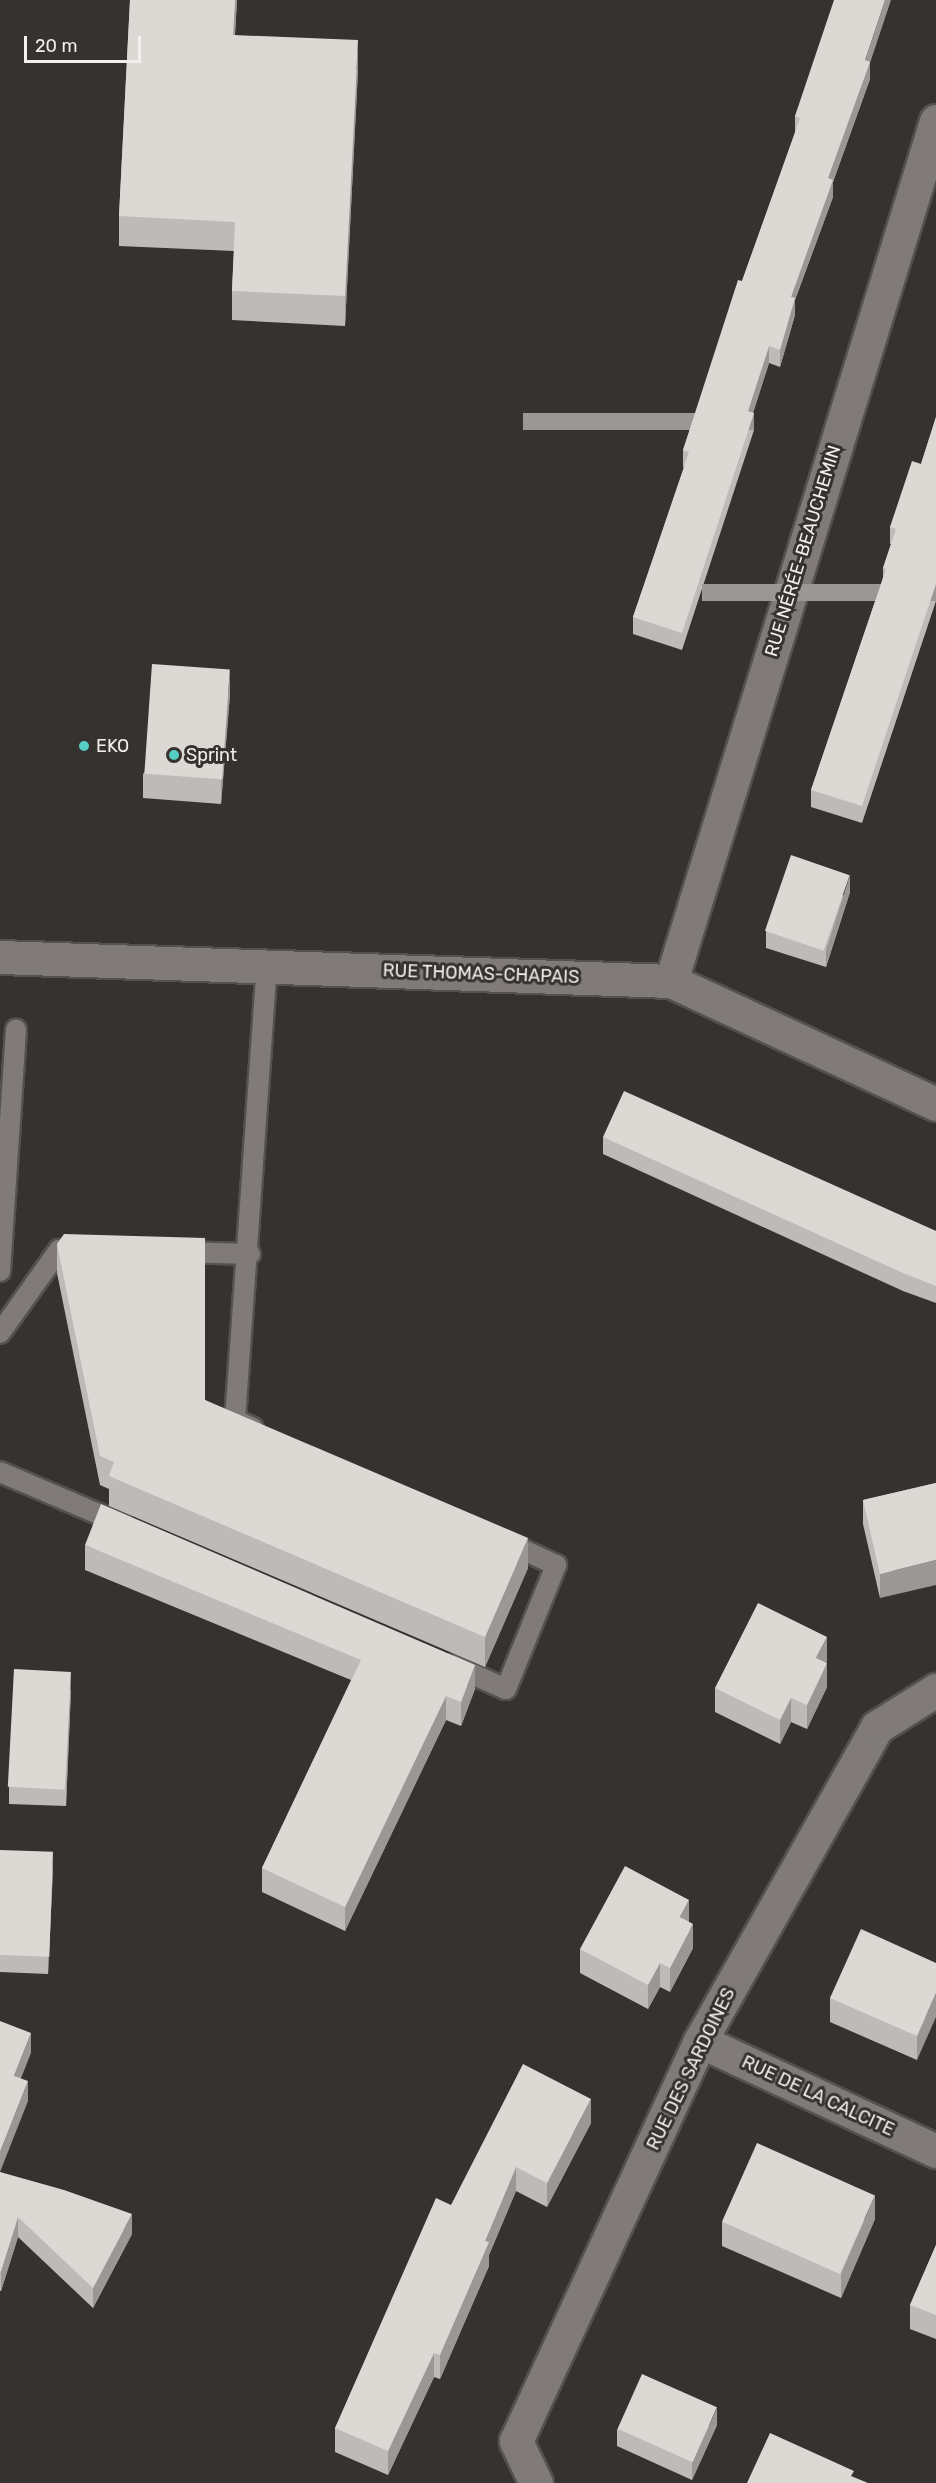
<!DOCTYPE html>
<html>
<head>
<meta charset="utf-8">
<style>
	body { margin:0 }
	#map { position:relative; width:936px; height:2483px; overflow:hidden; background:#363230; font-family:Rubik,sans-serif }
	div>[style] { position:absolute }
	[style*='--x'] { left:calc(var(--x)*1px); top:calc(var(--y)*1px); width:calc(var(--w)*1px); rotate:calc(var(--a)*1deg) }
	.roads { filter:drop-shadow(2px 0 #555150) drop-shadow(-2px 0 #555150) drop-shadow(0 2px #555150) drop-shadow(0 -2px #555150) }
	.service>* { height:20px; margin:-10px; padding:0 10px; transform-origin:10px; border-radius:10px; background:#807b79 }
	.minor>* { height:33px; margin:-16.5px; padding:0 16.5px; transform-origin:16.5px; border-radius:16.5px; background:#807b79 }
	.wall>* { inset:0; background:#bdbbb7 }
	.shaded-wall>* { inset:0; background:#9a9895; transform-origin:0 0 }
	.building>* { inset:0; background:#dcd9d5; transform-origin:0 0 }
	.dots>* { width:16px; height:16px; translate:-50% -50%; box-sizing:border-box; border:3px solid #363230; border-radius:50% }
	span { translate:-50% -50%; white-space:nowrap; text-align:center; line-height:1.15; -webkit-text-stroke:6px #363230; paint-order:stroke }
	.street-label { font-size:18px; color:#f2efee }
	.poi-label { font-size:18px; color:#f2efee }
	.left { translate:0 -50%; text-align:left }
	.scale { position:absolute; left:24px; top:36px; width:117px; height:27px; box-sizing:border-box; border:3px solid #f2efee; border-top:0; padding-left:8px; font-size:18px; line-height:21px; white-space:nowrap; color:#f2efee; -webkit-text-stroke:4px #363230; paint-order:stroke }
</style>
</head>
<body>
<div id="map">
	<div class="roads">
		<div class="service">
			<i style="--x:179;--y:1252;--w:71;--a:1.6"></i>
			<i style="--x:0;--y:1271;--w:242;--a:-86.2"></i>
			<i style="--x:0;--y:1333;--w:102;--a:-54.6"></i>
			<i style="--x:59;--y:1250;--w:22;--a:0"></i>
			<i style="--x:253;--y:1428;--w:20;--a:-156"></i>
			<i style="--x:235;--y:1420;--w:455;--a:-86"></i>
			<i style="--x:0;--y:1472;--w:133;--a:23.1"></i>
			<i style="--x:452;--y:1665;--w:59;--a:24"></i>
			<i style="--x:506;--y:1689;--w:134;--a:-68"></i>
			<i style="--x:556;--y:1565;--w:57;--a:-155.2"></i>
		</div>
		<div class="minor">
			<i style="--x:0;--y:957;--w:671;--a:2.05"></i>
			<i style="--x:671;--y:981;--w:292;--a:24.9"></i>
			<i style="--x:671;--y:981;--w:900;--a:-72.87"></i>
			<i style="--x:700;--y:2041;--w:260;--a:25"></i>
			<i style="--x:536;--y:2483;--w:47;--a:-115.5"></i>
			<i style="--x:516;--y:2441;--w:440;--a:-65.3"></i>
			<i style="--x:700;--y:2041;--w:360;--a:-60.6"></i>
			<i style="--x:877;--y:1727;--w:70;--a:-32.1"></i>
		</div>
	</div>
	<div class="wall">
		<i style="clip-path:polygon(130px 0,237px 0,235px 35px,358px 70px,345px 326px,232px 320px,232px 291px,234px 251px,119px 246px,119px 216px)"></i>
		<i style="clip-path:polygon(870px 63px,870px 79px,833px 182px,833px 197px,795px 300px,795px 315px,780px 367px,769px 363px,753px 413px,754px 430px,682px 650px,633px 634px,633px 617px,684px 468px,683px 467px,683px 450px,742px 281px,795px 134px,795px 116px)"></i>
		<i style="clip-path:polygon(936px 417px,936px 601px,862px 823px,811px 807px,811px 790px,883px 578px,883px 568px,891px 544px,890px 544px,890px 527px,921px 464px)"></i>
		<i style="clip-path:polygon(230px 694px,221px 804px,143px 798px,143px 774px)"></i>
		<i style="clip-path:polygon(850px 892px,826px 967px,766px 948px,766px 931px)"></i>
		<i style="clip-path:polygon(603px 1137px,924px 1227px,936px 1231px,936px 1303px,903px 1291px,603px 1154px)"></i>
		<i style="clip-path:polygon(57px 1244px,205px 1400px,528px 1568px,485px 1667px,109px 1506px,109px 1489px,100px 1485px,57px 1273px)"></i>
		<i style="clip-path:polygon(936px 1483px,880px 1598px,863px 1524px,863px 1500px)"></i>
		<i style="clip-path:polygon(85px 1545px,475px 1689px,461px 1726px,446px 1720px,345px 1931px,262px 1892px,262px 1868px,351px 1680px,85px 1570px)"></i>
		<i style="clip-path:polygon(827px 1661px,826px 1662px,827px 1687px,807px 1729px,791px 1722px,780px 1744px,715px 1712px,715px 1688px)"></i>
		<i style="clip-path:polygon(71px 1689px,66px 1806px,9px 1804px,9px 1787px)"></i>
		<i style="clip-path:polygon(0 1850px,53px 1869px,48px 1974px,0 1972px)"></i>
		<i style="clip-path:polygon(689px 1922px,693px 1948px,670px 1992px,660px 1987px,648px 2009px,580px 1973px,580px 1949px)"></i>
		<i style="clip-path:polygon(936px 1963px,917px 2060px,830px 2022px,830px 1998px)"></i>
		<i style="clip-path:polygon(591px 2123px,547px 2207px,516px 2191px,489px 2255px,489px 2266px,440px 2379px,434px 2377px,388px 2475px,335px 2452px,335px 2428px,451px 2205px)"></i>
		<i style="clip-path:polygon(0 2172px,132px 2234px,93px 2308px,18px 2237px,1px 2291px,0 2291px)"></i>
		<i style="clip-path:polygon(875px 2219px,841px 2298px,722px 2246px,722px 2222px)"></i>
		<i style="clip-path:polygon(936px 2245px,936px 2339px,910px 2329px,910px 2305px)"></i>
		<i style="clip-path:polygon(717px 2425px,692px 2480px,617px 2446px,617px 2429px)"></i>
	</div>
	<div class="shaded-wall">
		<i style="clip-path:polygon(235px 0,237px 0,233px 64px,233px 35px)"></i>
		<i style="clip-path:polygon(885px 0,891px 0,870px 63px,870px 79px,833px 182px,833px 197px,795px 300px,795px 315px,780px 367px,780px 350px,791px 297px,865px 60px)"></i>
		<i style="clip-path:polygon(358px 40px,358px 70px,345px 326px,345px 296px)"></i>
		<i style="clip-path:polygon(769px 346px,769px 363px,748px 428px,748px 411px)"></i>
		<i style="left:754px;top:413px;width:17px;height:231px;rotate:90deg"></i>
		<i style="left:936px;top:584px;width:17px;height:234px;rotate:90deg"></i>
		<i style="clip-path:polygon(230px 670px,230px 694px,221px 804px,221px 780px)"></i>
		<i style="clip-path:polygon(850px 875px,850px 892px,826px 967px,826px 950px)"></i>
		<i style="clip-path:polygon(528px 1538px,528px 1568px,485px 1667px,485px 1637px)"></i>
		<i style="clip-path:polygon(936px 1560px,936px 1585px,880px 1598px,880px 1574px)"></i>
		<i style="clip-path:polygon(827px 1637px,827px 1661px,816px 1682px,816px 1658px)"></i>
		<i style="clip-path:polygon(827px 1663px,827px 1687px,807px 1729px,807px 1705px)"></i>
		<i style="clip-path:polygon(475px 1665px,475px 1689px,461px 1726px,461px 1702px)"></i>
		<i style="clip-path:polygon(71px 1672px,71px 1689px,66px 1806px,66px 1789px)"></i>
		<i style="clip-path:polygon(446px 1696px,446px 1720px,345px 1931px,345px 1907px)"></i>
		<i style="clip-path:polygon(791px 1698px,791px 1722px,780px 1744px,780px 1720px)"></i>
		<i style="clip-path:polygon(53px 1852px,53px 1869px,48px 1974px,48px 1957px)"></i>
		<i style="clip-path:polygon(689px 1900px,689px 1924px,680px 1917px)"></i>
		<i style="clip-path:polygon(693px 1924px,693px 1948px,670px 1992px,670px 1968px)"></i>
		<i style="clip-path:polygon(660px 1963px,660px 1987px,648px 2009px,648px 1985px)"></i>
		<i style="clip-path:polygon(936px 1993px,936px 2017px,917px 2060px,917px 2036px)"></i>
		<i style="clip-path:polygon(31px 2033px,31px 2053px,14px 2096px,14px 2076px)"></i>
		<i style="clip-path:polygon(28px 2081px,28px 2101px,0 2172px,0 2152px)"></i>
		<i style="clip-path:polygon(591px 2099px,591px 2123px,547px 2207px,547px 2183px)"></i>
		<i style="clip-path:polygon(516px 2167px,516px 2191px,489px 2255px,489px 2266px,440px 2379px,440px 2355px,485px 2241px)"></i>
		<i style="clip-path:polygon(875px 2195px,875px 2219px,841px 2298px,841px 2274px)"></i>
		<i style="clip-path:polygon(132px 2214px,132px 2234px,93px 2308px,93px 2288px)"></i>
		<i style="clip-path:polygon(18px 2217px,18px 2237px,1px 2291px,1px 2271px)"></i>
		<i style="clip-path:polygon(434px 2353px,434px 2377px,388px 2475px,388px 2451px)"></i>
		<i style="clip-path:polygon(717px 2408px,717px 2425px,692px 2480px,692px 2463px)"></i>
	</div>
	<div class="building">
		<i style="clip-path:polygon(130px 0,235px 0,233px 35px,358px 40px,345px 296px,232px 291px,235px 222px,119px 216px)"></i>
		<i style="clip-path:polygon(834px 0,885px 0,865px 60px,870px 62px,828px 178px,833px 180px,791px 297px,795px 298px,780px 350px,769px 346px,748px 411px,754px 413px,682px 633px,633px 617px,689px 452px,683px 450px,738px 280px,742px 281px,800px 118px,795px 116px)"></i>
		<i style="clip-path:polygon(936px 417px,936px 584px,862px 806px,811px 790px,886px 569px,883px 568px,896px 529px,890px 527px,912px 461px,921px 464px)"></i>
		<i style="left:152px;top:664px;width:78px;height:110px;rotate:4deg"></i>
		<i style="left:791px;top:855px;width:62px;height:80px;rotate:19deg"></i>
		<i style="clip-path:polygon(624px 1091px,936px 1231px,936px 1286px,903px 1273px,603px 1137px)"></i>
		<i style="clip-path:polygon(64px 1234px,205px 1238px,205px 1400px,528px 1538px,485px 1637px,109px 1476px,114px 1462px,100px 1456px,57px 1244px)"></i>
		<i style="clip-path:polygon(936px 1483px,936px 1560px,880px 1574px,863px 1500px)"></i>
		<i style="clip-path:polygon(101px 1504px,475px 1665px,461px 1702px,446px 1696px,345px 1907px,262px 1868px,361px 1660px,85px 1545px)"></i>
		<i style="clip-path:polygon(758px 1603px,827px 1637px,816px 1658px,827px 1663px,807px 1705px,791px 1698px,780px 1720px,715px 1688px)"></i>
		<i style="left:14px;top:1669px;width:57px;height:118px;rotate:3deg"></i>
		<i style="left:0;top:1850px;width:53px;height:105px;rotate:2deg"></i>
		<i style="clip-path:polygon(625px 1866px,689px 1900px,680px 1917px,693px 1924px,670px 1968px,660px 1963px,648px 1985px,580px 1949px)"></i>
		<i style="clip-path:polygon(861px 1929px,936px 1963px,936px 1993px,917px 2036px,830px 1998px)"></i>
		<i style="clip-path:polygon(0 2021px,31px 2033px,14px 2076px,28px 2081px,0 2152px)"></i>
		<i style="clip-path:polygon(523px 2064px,591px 2099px,547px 2183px,516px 2167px,485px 2241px,489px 2242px,440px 2355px,434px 2353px,388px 2451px,335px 2428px,436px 2198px,451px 2205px)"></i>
		<i style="left:757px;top:2143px;width:129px;height:86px;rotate:24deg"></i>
		<i style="clip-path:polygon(0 2172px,64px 2190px,132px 2214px,93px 2288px,18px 2217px,1px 2271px,0 2271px)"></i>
		<i style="clip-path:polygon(936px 2245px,936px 2315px,910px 2305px)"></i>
		<i style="left:642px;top:2374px;width:82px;height:60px;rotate:24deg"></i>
		<i style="clip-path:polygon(770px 2433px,854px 2471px,851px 2476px,868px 2483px,747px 2483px)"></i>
	</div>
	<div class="dots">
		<i style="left:84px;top:746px;background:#55cec4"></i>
		<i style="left:174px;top:755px;background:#55cec4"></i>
	</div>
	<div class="street-label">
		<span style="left:803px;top:551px;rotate:-73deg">RUE NÉRÉE-BEAUCHEMIN</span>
		<span style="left:481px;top:974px;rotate:2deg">RUE THOMAS-CHAPAIS</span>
		<span style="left:691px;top:2069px;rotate:-64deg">RUE DES SARDOINES</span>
		<span style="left:818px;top:2096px;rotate:25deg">RUE DE LA CALCITE</span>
	</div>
	<div class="poi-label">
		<span class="left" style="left:96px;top:746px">EKO</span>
		<span class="left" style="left:186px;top:755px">Sprint</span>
	</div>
	<div class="scale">20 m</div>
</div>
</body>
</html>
